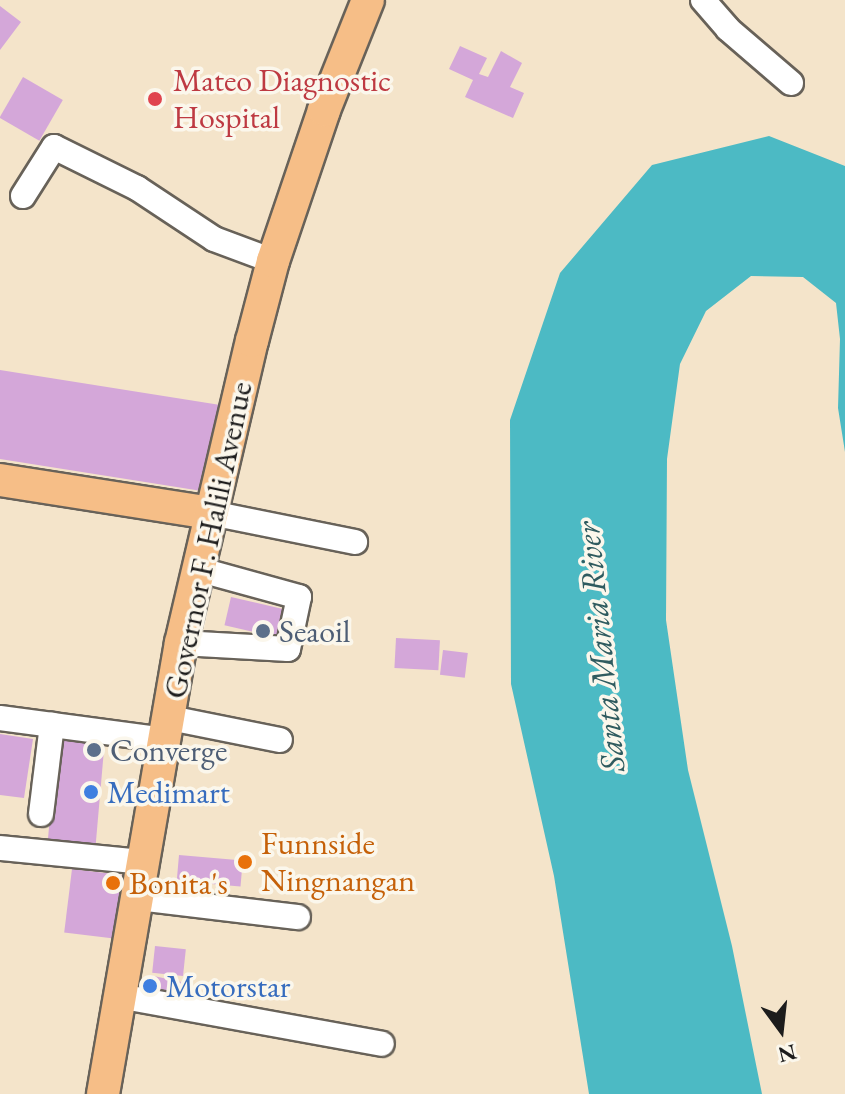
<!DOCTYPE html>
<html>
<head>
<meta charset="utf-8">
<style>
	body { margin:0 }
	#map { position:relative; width:845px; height:1094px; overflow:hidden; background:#f4e4ca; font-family:"EB Garamond",serif }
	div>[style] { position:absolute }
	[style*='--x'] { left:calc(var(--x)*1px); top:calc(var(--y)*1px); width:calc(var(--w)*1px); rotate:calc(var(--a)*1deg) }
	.water>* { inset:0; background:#4cbac4 }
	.building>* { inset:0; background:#d4a7d9; transform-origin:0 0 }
	.roads { filter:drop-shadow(2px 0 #686259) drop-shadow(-2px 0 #686259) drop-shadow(0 2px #686259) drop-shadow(0 -2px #686259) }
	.minor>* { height:24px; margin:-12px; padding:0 12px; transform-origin:12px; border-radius:12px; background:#fff }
	.major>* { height:32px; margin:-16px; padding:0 16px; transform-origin:16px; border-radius:16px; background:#f6be87 }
	.dots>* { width:22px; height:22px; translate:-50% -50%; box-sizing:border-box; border:4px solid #fbf7ec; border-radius:50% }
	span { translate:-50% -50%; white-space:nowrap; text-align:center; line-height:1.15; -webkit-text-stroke:7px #fbf7ec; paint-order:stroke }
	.health-label { font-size:32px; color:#be3a42 }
	.left { translate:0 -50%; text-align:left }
	.street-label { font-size:32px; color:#1c1c1c }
	.service-label { font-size:32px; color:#4e5e75 }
	.shop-label { font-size:32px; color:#366cbe }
	.food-label { font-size:32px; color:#c56008 }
	.water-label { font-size:34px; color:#2f5b5f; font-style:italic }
	.north { position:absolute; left:741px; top:990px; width:80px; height:80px; -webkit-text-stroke:6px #fbf7ec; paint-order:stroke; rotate:165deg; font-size:22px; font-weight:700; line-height:32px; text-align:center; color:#1c1c1c }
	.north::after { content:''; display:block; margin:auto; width:28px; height:36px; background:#1c1c1c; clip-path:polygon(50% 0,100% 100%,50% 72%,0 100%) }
</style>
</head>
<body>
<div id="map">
	<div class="water">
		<i style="clip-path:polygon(769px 136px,845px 166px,845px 452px,838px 408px,840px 339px,836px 303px,803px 277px,751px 276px,706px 311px,680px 364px,667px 459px,666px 620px,688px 770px,732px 946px,762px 1094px,589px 1094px,554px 876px,511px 684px,510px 420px,560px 273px,652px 165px)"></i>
	</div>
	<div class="building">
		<i style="clip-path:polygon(0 6px,21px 22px,0 50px)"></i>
		<i style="clip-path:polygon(460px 46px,487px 58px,479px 74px,488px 77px,501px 51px,522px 63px,510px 87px,524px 93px,513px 118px,465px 97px,473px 80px,449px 69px)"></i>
		<i style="left:23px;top:77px;width:46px;height:47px;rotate:30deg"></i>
		<i style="left:0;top:370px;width:231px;height:88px;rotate:9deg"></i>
		<i style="left:231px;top:597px;width:62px;height:29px;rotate:13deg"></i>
		<i style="left:396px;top:638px;width:44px;height:30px;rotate:3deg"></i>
		<i style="left:443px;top:650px;width:25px;height:25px;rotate:7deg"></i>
		<i style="clip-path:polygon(0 734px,33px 739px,24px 798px,0 795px)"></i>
		<i style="left:57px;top:736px;width:48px;height:106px;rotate:5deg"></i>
		<i style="left:179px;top:855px;width:64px;height:26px;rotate:5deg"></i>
		<i style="left:72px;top:869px;width:50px;height:64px;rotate:7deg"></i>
		<i style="left:155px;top:946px;width:31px;height:27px;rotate:6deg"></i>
		<i style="left:149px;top:975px;width:43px;height:19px;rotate:12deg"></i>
	</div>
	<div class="roads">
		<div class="minor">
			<i style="--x:703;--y:0;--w:38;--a:49"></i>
			<i style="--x:728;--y:29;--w:83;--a:40.6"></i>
			<i style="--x:23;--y:196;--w:58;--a:-57.7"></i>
			<i style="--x:54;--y:147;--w:93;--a:26.3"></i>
			<i style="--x:137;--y:188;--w:92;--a:33.5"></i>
			<i style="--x:214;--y:239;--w:63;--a:20.4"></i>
			<i style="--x:211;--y:513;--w:147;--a:11.4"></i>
			<i style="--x:181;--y:643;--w:107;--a:3.2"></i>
			<i style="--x:288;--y:649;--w:53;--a:-78.1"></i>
			<i style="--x:299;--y:597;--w:106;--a:-164.6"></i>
			<i style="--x:0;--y:718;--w:166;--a:7.6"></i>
			<i style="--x:170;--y:718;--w:112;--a:11.3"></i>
			<i style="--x:41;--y:814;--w:90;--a:-83"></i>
			<i style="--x:0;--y:848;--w:143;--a:5.6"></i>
			<i style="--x:138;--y:898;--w:161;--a:6.8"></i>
			<i style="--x:119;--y:996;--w:267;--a:10.3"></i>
		</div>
		<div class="major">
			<i style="--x:0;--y:480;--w:214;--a:8.9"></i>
			<i style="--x:103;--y:1094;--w:458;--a:-80.2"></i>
			<i style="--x:181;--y:643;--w:310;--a:-76.8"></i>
			<i style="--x:252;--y:341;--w:83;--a:-75.3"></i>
			<i style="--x:273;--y:261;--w:159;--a:-71.3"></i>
			<i style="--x:324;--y:110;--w:118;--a:-68.2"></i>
		</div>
	</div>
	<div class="dots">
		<i style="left:155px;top:99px;background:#e0444e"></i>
		<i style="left:263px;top:631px;background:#5c6f8a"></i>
		<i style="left:94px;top:750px;background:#5c6f8a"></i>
		<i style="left:91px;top:792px;background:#3f7fe0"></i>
		<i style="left:245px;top:862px;background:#e8710a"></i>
		<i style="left:113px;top:883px;background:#e8710a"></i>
		<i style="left:150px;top:986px;background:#3f7fe0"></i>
	</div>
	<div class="health-label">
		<span class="left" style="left:173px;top:99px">Mateo Diagnostic<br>Hospital</span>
	</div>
	<div class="street-label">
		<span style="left:208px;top:540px;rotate:-78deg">Governor F. Halili Avenue</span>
	</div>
	<div class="service-label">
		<span class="left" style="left:279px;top:631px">Seaoil</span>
		<span class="left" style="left:110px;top:750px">Converge</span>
	</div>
	<div class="shop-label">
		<span class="left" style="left:107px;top:792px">Medimart</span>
		<span class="left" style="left:166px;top:986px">Motorstar</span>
	</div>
	<div class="food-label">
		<span class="left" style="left:261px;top:862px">Funnside<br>Ningnangan</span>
		<span class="left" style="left:129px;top:883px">Bonita's</span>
	</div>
	<div class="water-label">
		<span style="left:600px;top:647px;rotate:-96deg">Santa Maria River</span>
	</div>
	<div class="north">N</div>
</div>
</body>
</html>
